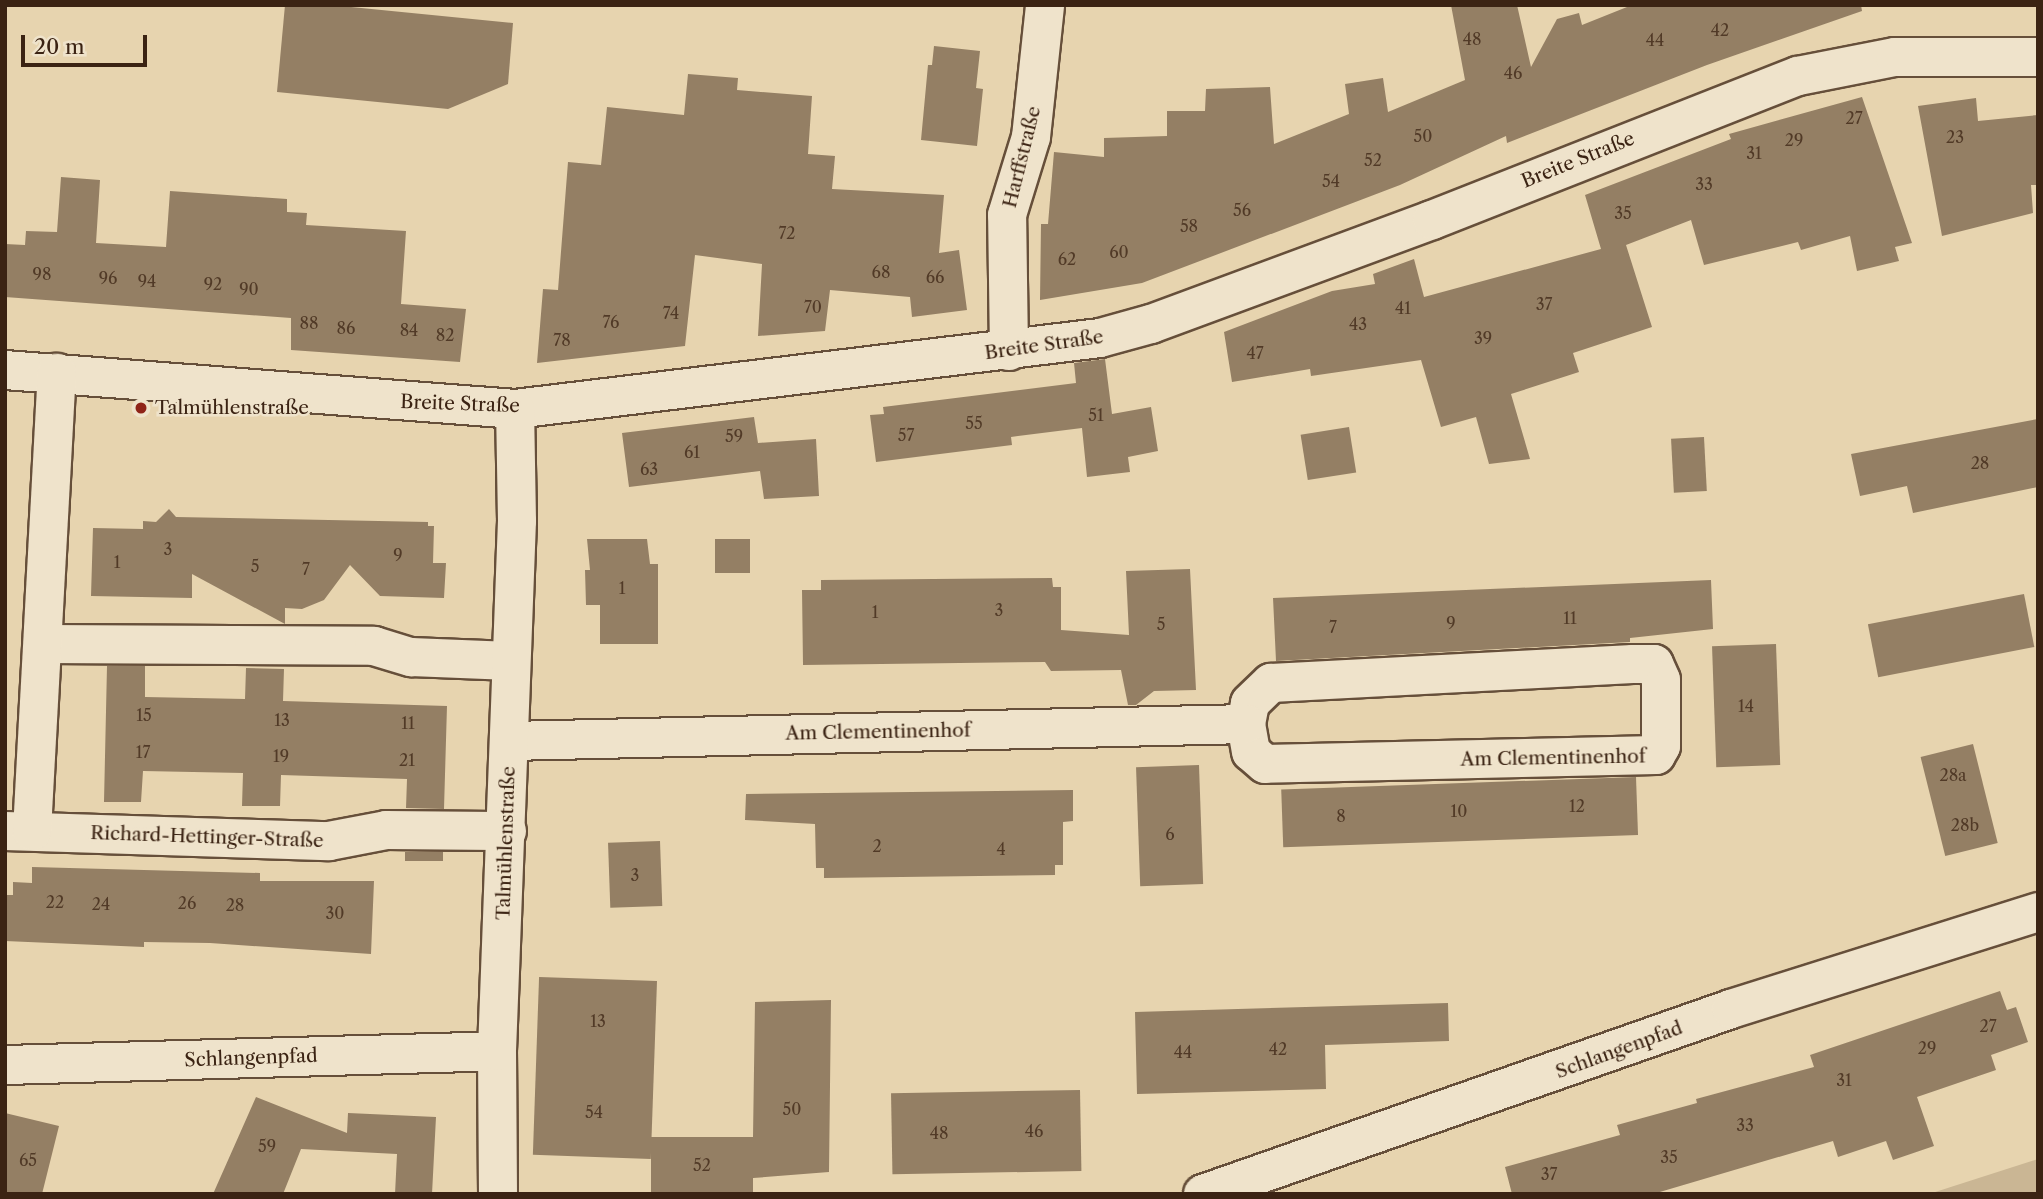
<!DOCTYPE html>
<html>
<head>
<meta charset="utf-8">
<style>
	body { margin:0 }
	#map { position:relative; width:2043px; height:1199px; overflow:hidden; background:#e7d4af; font-family:"Libre Caslon Text",serif }
	div>[style] { position:absolute }
	[style*='--x'] { left:calc(var(--x)*1px); top:calc(var(--y)*1px); width:calc(var(--w)*1px); rotate:calc(var(--a)*1deg) }
	.green>* { inset:0; background:#cab694 }
	.building>* { inset:0; background:#947f64; transform-origin:0 0 }
	.roads { filter:drop-shadow(2px 0 #664f3a) drop-shadow(-2px 0 #664f3a) drop-shadow(0 2px #664f3a) drop-shadow(0 -2px #664f3a) }
	.minor>* { height:38px; margin:-19px; padding:0 19px; transform-origin:19px; border-radius:19px; background:#efe3cb }
	.dots>* { width:19px; height:19px; translate:-50% -50%; box-sizing:border-box; border:4px solid #efe3cb; border-radius:50% }
	span { translate:-50% -50%; white-space:nowrap; text-align:center; line-height:1.15; -webkit-text-stroke:5px #efe3cb; paint-order:stroke }
	.number-label { font-size:16px; color:#513a27 }
	.number-label span { -webkit-text-stroke-width:0 }
	.street-label { font-size:19px; color:#3b2313 }
	.poi-label { font-size:19px; color:#3b2313 }
	.left { translate:0 -50%; text-align:left }
	.frame { position:absolute; inset:0; border:7px solid #3b2313; pointer-events:none }
	.scale { position:absolute; left:21px; top:35px; width:126px; height:32px; box-sizing:border-box; border:4px solid #3b2313; border-top:0; padding-left:9px; font-size:21px; line-height:24px; white-space:nowrap; color:#3b2313; -webkit-text-stroke:5px #efe3cb; paint-order:stroke }
</style>
</head>
<body>
<div id="map">
	<div class="green">
		<i style="clip-path:polygon(2038px 1159px,2038px 1194px,1929px 1194px)"></i>
	</div>
	<div class="building">
		<i style="clip-path:polygon(285px 5px,331px 5px,513px 23px,508px 84px,448px 109px,277px 92px)"></i>
		<i style="clip-path:polygon(1451px 5px,1517px 5px,1531px 67px,1557px 19px,1579px 13px,1582px 25px,1632px 5px,1861px 5px,1862px 11px,1707px 65px,1507px 143px,1506px 136px,1400px 185px,1142px 283px,1040px 300px,1041px 224px,1048px 224px,1054px 152px,1104px 157px,1104px 138px,1167px 136px,1167px 111px,1205px 111px,1206px 89px,1270px 87px,1274px 144px,1349px 114px,1345px 84px,1383px 78px,1388px 112px,1465px 80px)"></i>
		<i style="clip-path:polygon(934px 46px,980px 51px,976px 88px,983px 89px,977px 146px,921px 140px,928px 65px,932px 65px)"></i>
		<i style="clip-path:polygon(688px 74px,738px 78px,737px 90px,812px 96px,808px 154px,835px 156px,832px 189px,944px 195px,939px 253px,959px 250px,967px 310px,912px 317px,910px 297px,830px 290px,825px 331px,758px 336px,762px 264px,695px 255px,685px 346px,537px 363px,543px 289px,558px 290px,568px 162px,601px 165px,607px 107px,684px 115px)"></i>
		<i style="clip-path:polygon(1862px 97px,1912px 243px,1895px 247px,1899px 261px,1857px 271px,1850px 236px,1801px 250px,1798px 242px,1704px 265px,1691px 220px,1626px 245px,1652px 327px,1573px 353px,1579px 372px,1511px 394px,1530px 459px,1489px 464px,1476px 417px,1441px 427px,1421px 360px,1311px 376px,1310px 369px,1232px 382px,1224px 332px,1332px 291px,1375px 284px,1373px 274px,1414px 259px,1424px 297px,1601px 249px,1585px 195px,1731px 139px,1729px 134px)"></i>
		<i style="clip-path:polygon(1976px 98px,1978px 121px,2038px 115px,2038px 185px,2031px 185px,2033px 213px,1942px 236px,1918px 106px)"></i>
		<i style="clip-path:polygon(61px 177px,100px 180px,96px 243px,166px 247px,170px 191px,287px 199px,287px 212px,307px 213px,306px 225px,406px 231px,401px 304px,466px 309px,460px 362px,291px 350px,291px 318px,5px 297px,5px 244px,25px 245px,26px 231px,57px 232px)"></i>
		<i style="clip-path:polygon(1105px 359px,1112px 414px,1151px 407px,1158px 451px,1128px 457px,1130px 472px,1087px 477px,1082px 428px,1011px 437px,1012px 445px,876px 462px,870px 415px,884px 414px,883px 407px,1076px 383px,1074px 363px)"></i>
		<i style="clip-path:polygon(754px 417px,758px 443px,816px 439px,819px 496px,764px 499px,760px 471px,629px 487px,622px 433px)"></i>
		<i style="clip-path:polygon(2038px 419px,2038px 487px,1913px 513px,1907px 486px,1860px 496px,1851px 454px)"></i>
		<i style="left:1349px;top:427px;width:46px;height:49px;rotate:81deg"></i>
		<i style="left:1704px;top:437px;width:54px;height:33px;rotate:87deg"></i>
		<i style="clip-path:polygon(169px 509px,176px 517px,428px 522px,428px 526px,434px 526px,433px 563px,446px 563px,444px 598px,380px 596px,350px 565px,324px 600px,302px 609px,285px 608px,285px 624px,192px 574px,192px 598px,91px 596px,93px 528px,143px 529px,143px 521px,156px 522px)"></i>
		<i style="clip-path:polygon(587px 539px,647px 539px,650px 564px,658px 564px,658px 644px,600px 644px,600px 605px,586px 605px,585px 570px,590px 570px)"></i>
		<i style="left:715px;top:539px;width:35px;height:34px"></i>
		<i style="clip-path:polygon(1190px 569px,1196px 690px,1154px 691px,1136px 705px,1128px 705px,1121px 670px,1051px 671px,1045px 662px,803px 665px,802px 590px,821px 590px,821px 580px,1052px 578px,1053px 587px,1061px 587px,1061px 630px,1129px 635px,1126px 571px)"></i>
		<i style="clip-path:polygon(1711px 580px,1713px 629px,1630px 638px,1630px 642px,1276px 661px,1273px 598px)"></i>
		<i style="left:2024px;top:594px;width:54px;height:159px;rotate:79deg"></i>
		<i style="left:1776px;top:644px;width:121px;height:64px;rotate:88deg"></i>
		<i style="clip-path:polygon(107px 666px,145px 666px,145px 697px,245px 699px,246px 668px,284px 669px,283px 701px,447px 706px,444px 809px,406px 808px,407px 779px,281px 775px,280px 806px,242px 806px,243px 773px,143px 771px,141px 802px,104px 802px)"></i>
		<i style="left:1973px;top:744px;width:102px;height:54px;rotate:76deg"></i>
		<i style="left:1199px;top:765px;width:119px;height:63px;rotate:88deg"></i>
		<i style="left:1636px;top:777px;width:58px;height:355px;rotate:88deg"></i>
		<i style="clip-path:polygon(1073px 790px,1073px 821px,1063px 822px,1063px 865px,1055px 865px,1055px 875px,824px 878px,824px 868px,816px 868px,815px 824px,745px 820px,746px 794px)"></i>
		<i style="left:660px;top:841px;width:65px;height:52px;rotate:88deg"></i>
		<i style="left:405px;top:852px;width:38px;height:9px"></i>
		<i style="clip-path:polygon(32px 867px,260px 873px,260px 881px,374px 881px,371px 954px,210px 943px,144px 942px,144px 947px,5px 941px,5px 895px,13px 895px,13px 882px,32px 883px)"></i>
		<i style="left:657px;top:981px;width:178px;height:118px;rotate:92deg"></i>
		<i style="clip-path:polygon(2000px 991px,2007px 1010px,2016px 1007px,2028px 1042px,1991px 1055px,1996px 1070px,1917px 1097px,1934px 1146px,1893px 1160px,1886px 1141px,1838px 1157px,1833px 1141px,1653px 1194px,1512px 1194px,1505px 1167px,1620px 1135px,1617px 1125px,1697px 1103px,1696px 1099px,1814px 1067px,1810px 1055px)"></i>
		<i style="clip-path:polygon(831px 1000px,829px 1172px,753px 1178px,753px 1194px,651px 1194px,651px 1137px,753px 1137px,755px 1002px)"></i>
		<i style="clip-path:polygon(1448px 1003px,1449px 1041px,1325px 1045px,1326px 1089px,1137px 1094px,1135px 1012px)"></i>
		<i style="left:1080px;top:1090px;width:81px;height:189px;rotate:89deg"></i>
		<i style="clip-path:polygon(256px 1097px,347px 1133px,348px 1113px,436px 1117px,432px 1194px,395px 1194px,397px 1154px,301px 1149px,283px 1194px,213px 1194px)"></i>
		<i style="clip-path:polygon(5px 1113px,59px 1126px,42px 1194px,5px 1194px)"></i>
	</div>
	<div class="roads">
		<div class="minor">
			<i style="--x:1009;--y:351;--w:136;--a:-90.8"></i>
			<i style="--x:1007;--y:215;--w:82;--a:-72.9"></i>
			<i style="--x:1031;--y:137;--w:133;--a:-83.9"></i>
			<i style="--x:5;--y:370;--w:511;--a:4.37"></i>
			<i style="--x:515;--y:409;--w:589;--a:-6.92"></i>
			<i style="--x:1100;--y:338;--w:53;--a:-15.4"></i>
			<i style="--x:1151;--y:324;--w:300;--a:-20.3"></i>
			<i style="--x:1432;--y:220;--w:393;--a:-21.5"></i>
			<i style="--x:1798;--y:76;--w:99;--a:-11.1"></i>
			<i style="--x:1895;--y:57;--w:143;--a:0"></i>
			<i style="--x:45;--y:644;--w:329;--a:0.3"></i>
			<i style="--x:374;--y:646;--w:39;--a:17"></i>
			<i style="--x:411;--y:657;--w:100;--a:2.3"></i>
			<i style="--x:1633;--y:664;--w:21;--a:0"></i>
			<i style="--x:1654;--y:664;--w:17;--a:66"></i>
			<i style="--x:1661;--y:680;--w:66;--a:90"></i>
			<i style="--x:1661;--y:746;--w:10;--a:119"></i>
			<i style="--x:1656;--y:755;--w:391;--a:178.7"></i>
			<i style="--x:1265;--y:764;--w:18;--a:-139"></i>
			<i style="--x:1251;--y:752;--w:28;--a:-100"></i>
			<i style="--x:1246;--y:724;--w:21;--a:-79"></i>
			<i style="--x:1250;--y:703;--w:29;--a:-44"></i>
			<i style="--x:1271;--y:683;--w:362;--a:-3"></i>
			<i style="--x:510;--y:741;--w:736;--a:-1.32"></i>
			<i style="--x:5;--y:831;--w:324;--a:1.8"></i>
			<i style="--x:329;--y:841;--w:58;--a:-10.9"></i>
			<i style="--x:386;--y:830;--w:121;--a:0.5"></i>
			<i style="--x:32;--y:831;--w:459;--a:-86.9"></i>
			<i style="--x:5;--y:1065;--w:492;--a:-1.6"></i>
			<i style="--x:498;--y:1194;--w:143;--a:-90.4"></i>
			<i style="--x:497;--y:1051;--w:530;--a:-87.84"></i>
			<i style="--x:517;--y:521;--w:112;--a:-91"></i>
			<i style="--x:1203;--y:1194;--w:559;--a:-19.31"></i>
			<i style="--x:1731;--y:1009;--w:322;--a:-17.5"></i>
		</div>
	</div>
	<div class="dots">
		<i style="left:141px;top:408px;background:#8f2418"></i>
	</div>
	<div class="number-label">
		<span style="left:1720px;top:30px">42</span>
		<span style="left:1472px;top:39px">48</span>
		<span style="left:1655px;top:40px">44</span>
		<span style="left:1513px;top:73px">46</span>
		<span style="left:1854px;top:118px">27</span>
		<span style="left:1423px;top:136px">50</span>
		<span style="left:1955px;top:137px">23</span>
		<span style="left:1794px;top:140px">29</span>
		<span style="left:1754px;top:153px">31</span>
		<span style="left:1373px;top:160px">52</span>
		<span style="left:1331px;top:181px">54</span>
		<span style="left:1704px;top:184px">33</span>
		<span style="left:1242px;top:210px">56</span>
		<span style="left:1623px;top:213px">35</span>
		<span style="left:1189px;top:226px">58</span>
		<span style="left:787px;top:233px">72</span>
		<span style="left:1119px;top:252px">60</span>
		<span style="left:1067px;top:259px">62</span>
		<span style="left:881px;top:272px">68</span>
		<span style="left:42px;top:274px">98</span>
		<span style="left:935px;top:277px">66</span>
		<span style="left:108px;top:278px">96</span>
		<span style="left:147px;top:281px">94</span>
		<span style="left:213px;top:284px">92</span>
		<span style="left:249px;top:289px">90</span>
		<span style="left:1544px;top:304px">37</span>
		<span style="left:813px;top:307px">70</span>
		<span style="left:1403px;top:308px">41</span>
		<span style="left:671px;top:313px">74</span>
		<span style="left:611px;top:322px">76</span>
		<span style="left:309px;top:323px">88</span>
		<span style="left:1358px;top:324px">43</span>
		<span style="left:346px;top:328px">86</span>
		<span style="left:409px;top:330px">84</span>
		<span style="left:445px;top:335px">82</span>
		<span style="left:1483px;top:338px">39</span>
		<span style="left:562px;top:340px">78</span>
		<span style="left:1255px;top:353px">47</span>
		<span style="left:1096px;top:415px">51</span>
		<span style="left:974px;top:423px">55</span>
		<span style="left:906px;top:435px">57</span>
		<span style="left:734px;top:436px">59</span>
		<span style="left:692px;top:452px">61</span>
		<span style="left:1980px;top:463px">28</span>
		<span style="left:649px;top:469px">63</span>
		<span style="left:168px;top:549px">3</span>
		<span style="left:398px;top:555px">9</span>
		<span style="left:117px;top:562px">1</span>
		<span style="left:255px;top:566px">5</span>
		<span style="left:306px;top:569px">7</span>
		<span style="left:622px;top:588px">1</span>
		<span style="left:999px;top:610px">3</span>
		<span style="left:875px;top:612px">1</span>
		<span style="left:1570px;top:618px">11</span>
		<span style="left:1451px;top:623px">9</span>
		<span style="left:1161px;top:624px">5</span>
		<span style="left:1333px;top:627px">7</span>
		<span style="left:1746px;top:706px">14</span>
		<span style="left:144px;top:715px">15</span>
		<span style="left:282px;top:720px">13</span>
		<span style="left:408px;top:723px">11</span>
		<span style="left:143px;top:752px">17</span>
		<span style="left:281px;top:756px">19</span>
		<span style="left:407px;top:760px">21</span>
		<span style="left:1953px;top:775px">28a</span>
		<span style="left:1577px;top:806px">12</span>
		<span style="left:1459px;top:811px">10</span>
		<span style="left:1341px;top:816px">8</span>
		<span style="left:1965px;top:825px">28b</span>
		<span style="left:1170px;top:834px">6</span>
		<span style="left:877px;top:846px">2</span>
		<span style="left:1001px;top:849px">4</span>
		<span style="left:635px;top:875px">3</span>
		<span style="left:55px;top:902px">22</span>
		<span style="left:187px;top:903px">26</span>
		<span style="left:101px;top:904px">24</span>
		<span style="left:235px;top:905px">28</span>
		<span style="left:335px;top:913px">30</span>
		<span style="left:598px;top:1021px">13</span>
		<span style="left:1988px;top:1026px">27</span>
		<span style="left:1927px;top:1048px">29</span>
		<span style="left:1278px;top:1049px">42</span>
		<span style="left:1183px;top:1052px">44</span>
		<span style="left:1844px;top:1080px">31</span>
		<span style="left:792px;top:1109px">50</span>
		<span style="left:594px;top:1112px">54</span>
		<span style="left:1745px;top:1125px">33</span>
		<span style="left:1034px;top:1131px">46</span>
		<span style="left:939px;top:1133px">48</span>
		<span style="left:267px;top:1146px">59</span>
		<span style="left:1669px;top:1157px">35</span>
		<span style="left:28px;top:1160px">65</span>
		<span style="left:702px;top:1165px">52</span>
		<span style="left:1549px;top:1174px">37</span>
	</div>
	<div class="street-label">
		<span style="left:1022px;top:157px;rotate:-76deg">Harffstraße</span>
		<span style="left:1578px;top:160px;rotate:-22deg">Breite Straße</span>
		<span style="left:1044px;top:345px;rotate:-8deg">Breite Straße</span>
		<span style="left:460px;top:404px;rotate:2deg">Breite Straße</span>
		<span style="left:878px;top:732px;rotate:-1deg">Am Clementinenhof</span>
		<span style="left:1553px;top:758px;rotate:-1deg">Am Clementinenhof</span>
		<span style="left:207px;top:837px;rotate:2deg">Richard-Hettinger-Straße</span>
		<span style="left:506px;top:843px;rotate:-88deg">Talmühlenstraße</span>
		<span style="left:1619px;top:1050px;rotate:-20deg">Schlangenpfad</span>
		<span style="left:251px;top:1058px;rotate:-2deg">Schlangenpfad</span>
	</div>
	<div class="poi-label">
		<span class="left" style="left:155px;top:408px">Talmühlenstraße</span>
	</div>
	<div class="frame"></div>
	<div class="scale">20 m</div>
</div>
</body>
</html>
